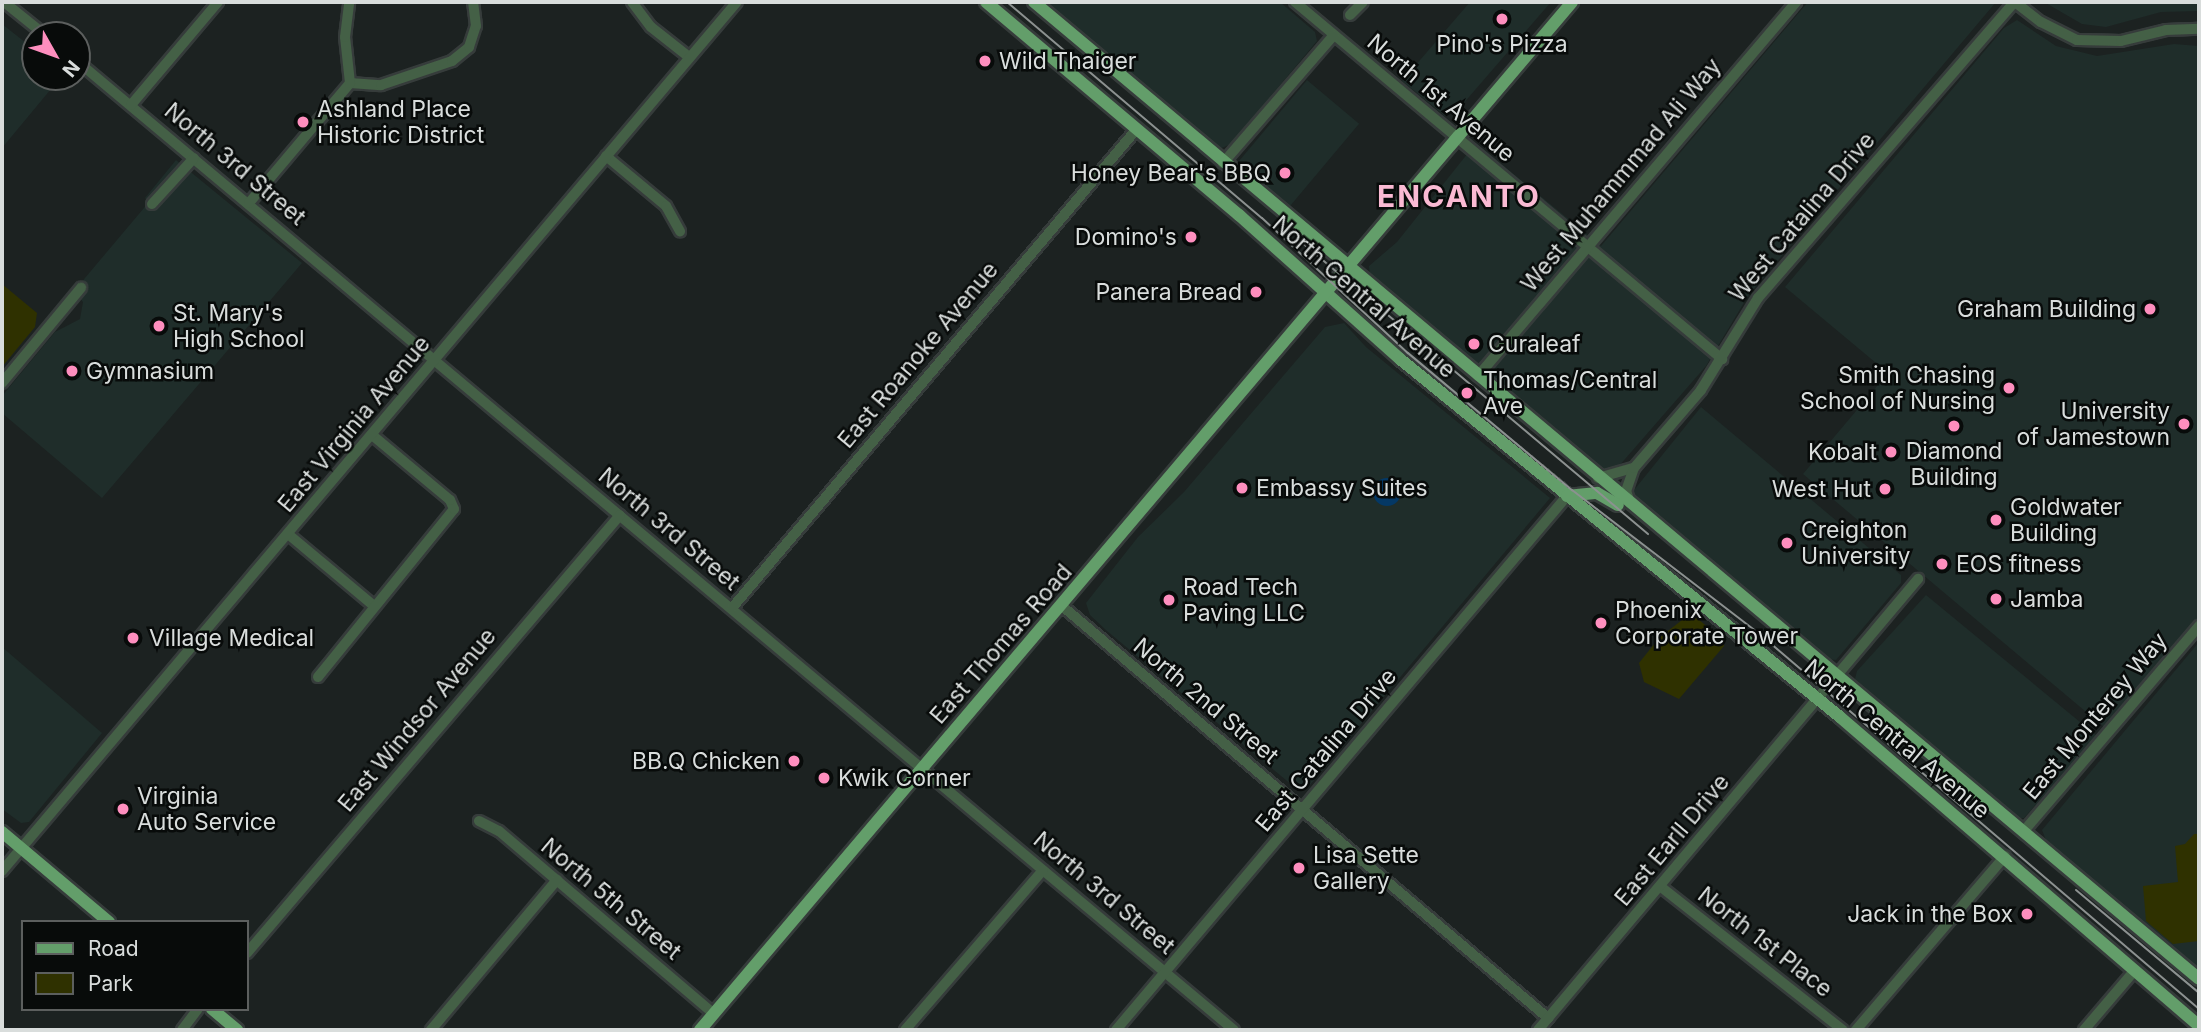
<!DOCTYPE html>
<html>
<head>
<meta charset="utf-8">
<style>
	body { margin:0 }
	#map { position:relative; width:2201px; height:1032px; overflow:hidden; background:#1c2221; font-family:Inter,sans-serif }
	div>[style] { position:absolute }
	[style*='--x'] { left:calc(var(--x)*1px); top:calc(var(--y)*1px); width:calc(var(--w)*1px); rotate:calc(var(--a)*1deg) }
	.built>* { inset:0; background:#1f2d2a; transform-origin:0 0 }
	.green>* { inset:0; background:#2f3100 }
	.water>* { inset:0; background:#043865 }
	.round { border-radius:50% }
	.roads { filter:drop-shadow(2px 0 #363c3b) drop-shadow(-2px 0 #363c3b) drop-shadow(0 2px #363c3b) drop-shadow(0 -2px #363c3b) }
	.minor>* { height:10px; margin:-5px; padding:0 5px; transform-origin:5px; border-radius:5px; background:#446046 }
	.major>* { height:12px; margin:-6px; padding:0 6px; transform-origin:6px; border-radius:6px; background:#639e6a }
	.tram>* { height:2px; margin:-1px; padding:0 1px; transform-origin:1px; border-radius:1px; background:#8c9190 }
	.dots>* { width:19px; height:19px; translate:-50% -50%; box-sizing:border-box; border:4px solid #080b0a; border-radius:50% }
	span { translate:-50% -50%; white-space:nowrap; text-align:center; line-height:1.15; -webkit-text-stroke:5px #080b0a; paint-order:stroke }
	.poi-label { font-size:23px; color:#d9dddc }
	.left { translate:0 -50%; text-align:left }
	.right { translate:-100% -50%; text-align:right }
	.street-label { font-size:23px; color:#d9dddc }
	.district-label { font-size:30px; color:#fabad3; font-weight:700; letter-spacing:2px }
	.frame { position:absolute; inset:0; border:4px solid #d9dddc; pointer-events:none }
	.legend { position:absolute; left:21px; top:920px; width:228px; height:91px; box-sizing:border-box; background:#080b0a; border:2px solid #5c5f5e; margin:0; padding:9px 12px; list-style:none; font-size:21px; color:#d9dddc }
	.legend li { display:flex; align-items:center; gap:14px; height:35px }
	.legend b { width:35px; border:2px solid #5c5f5e }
	.north { position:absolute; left:21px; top:21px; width:70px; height:70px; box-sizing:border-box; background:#080b0a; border:2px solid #5c5f5e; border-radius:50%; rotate:130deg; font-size:19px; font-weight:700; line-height:28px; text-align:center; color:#d9dddc }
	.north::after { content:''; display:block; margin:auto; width:24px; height:32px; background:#fe8ebe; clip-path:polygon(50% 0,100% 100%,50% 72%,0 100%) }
</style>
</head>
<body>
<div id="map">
	<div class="built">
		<i style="clip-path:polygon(1039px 2px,1280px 2px,1315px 32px,1317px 41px,1231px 144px,1217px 150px)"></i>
		<i style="clip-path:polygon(1470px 2px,1551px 2px,1456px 112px,1445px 116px,1402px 81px)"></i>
		<i style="clip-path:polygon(1808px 2px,1996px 2px,1748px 296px,1706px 366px,1612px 474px,1606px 476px,1370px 279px,1369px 266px,1397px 242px,1476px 143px,1601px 246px)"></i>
		<i style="clip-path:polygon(2044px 2px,2199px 2px,2199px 11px,2161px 12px,2106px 27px,2082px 24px)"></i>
		<i style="clip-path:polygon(2017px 20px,2056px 46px,2097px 56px,2174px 44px,2199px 46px,2199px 617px,2104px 727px,1803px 474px,1888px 373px,1785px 287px,2004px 28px)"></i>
		<i style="clip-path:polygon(2px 24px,35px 50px,35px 77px,61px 77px,2px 148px)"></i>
		<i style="left:1307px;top:80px;width:68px;height:109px;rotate:40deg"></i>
		<i style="clip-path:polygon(176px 160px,302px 263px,102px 498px,2px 413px,2px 396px,55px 332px,80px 319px,83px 302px,74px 291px,149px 202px,145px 198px)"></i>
		<i style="clip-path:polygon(1344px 323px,1366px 347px,1550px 498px,1310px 785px,1299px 791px,1107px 631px,1090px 615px,1086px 603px,1138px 537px,1184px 492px,1325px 327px)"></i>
		<i style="clip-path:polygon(1701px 407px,1901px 575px,1901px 583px,1836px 660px,1827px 659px,1630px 495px)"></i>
		<i style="clip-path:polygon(1926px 595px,2097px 736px,2024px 818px,2018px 818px,1855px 679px,1857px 671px)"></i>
		<i style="clip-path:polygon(2199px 642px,2199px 970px,2046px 840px,2042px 830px)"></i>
		<i style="clip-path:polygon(2px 647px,102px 733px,29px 822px,21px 823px,2px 809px)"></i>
	</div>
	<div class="green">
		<i style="clip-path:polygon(2px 284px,37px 313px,35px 327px,2px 367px)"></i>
		<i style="clip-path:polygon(1691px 613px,1724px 641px,1724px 646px,1679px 699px,1644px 682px,1639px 663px,1659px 638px)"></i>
		<i style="clip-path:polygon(2194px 834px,2199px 834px,2199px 941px,2173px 944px,2146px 921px,2143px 886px,2178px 882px,2175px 846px,2185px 844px)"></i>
	</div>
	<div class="water">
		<i class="round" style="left:1373px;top:478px;width:28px;height:28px"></i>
	</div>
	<div class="roads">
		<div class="minor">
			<i style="--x:4;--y:2;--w:53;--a:38.8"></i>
			<i style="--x:632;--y:2;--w:31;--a:53"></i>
			<i style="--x:651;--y:27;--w:48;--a:38.3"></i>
			<i style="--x:1295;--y:2;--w:557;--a:39.9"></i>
			<i style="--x:2015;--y:2;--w:33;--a:38"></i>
			<i style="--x:2041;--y:22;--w:40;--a:26.6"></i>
			<i style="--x:2077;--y:40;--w:44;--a:1.3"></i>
			<i style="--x:2121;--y:41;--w:46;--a:-13.7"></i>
			<i style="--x:2166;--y:30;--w:33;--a:-2"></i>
			<i style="--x:1350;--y:15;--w:18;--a:-45"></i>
			<i style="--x:77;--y:61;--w:1509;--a:39.95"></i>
			<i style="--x:350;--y:83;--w:31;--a:4"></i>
			<i style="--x:381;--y:85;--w:75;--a:-18.7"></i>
			<i style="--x:452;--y:61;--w:22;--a:-39"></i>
			<i style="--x:469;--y:47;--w:22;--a:-72"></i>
			<i style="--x:476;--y:26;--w:24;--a:-97"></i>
			<i style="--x:131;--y:105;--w:135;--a:-49.8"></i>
			<i style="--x:606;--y:156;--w:78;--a:39.8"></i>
			<i style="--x:666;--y:206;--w:29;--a:61"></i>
			<i style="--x:1223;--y:163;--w:169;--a:-49.1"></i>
			<i style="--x:249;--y:203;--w:157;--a:-49.9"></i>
			<i style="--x:350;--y:83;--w:46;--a:-96.2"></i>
			<i style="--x:345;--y:37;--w:35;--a:-83"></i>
			<i style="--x:152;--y:204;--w:62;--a:-47.6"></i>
			<i style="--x:1478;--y:376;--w:491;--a:-49.6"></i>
			<i style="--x:2;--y:383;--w:124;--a:-50.3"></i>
			<i style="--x:1598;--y:478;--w:37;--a:-16"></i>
			<i style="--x:1630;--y:503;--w:13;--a:-108"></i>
			<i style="--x:1626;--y:491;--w:24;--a:-71"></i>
			<i style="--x:1634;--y:468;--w:103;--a:-49.3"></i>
			<i style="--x:1701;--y:390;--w:108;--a:-58.2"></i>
			<i style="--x:1758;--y:298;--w:391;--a:-49.1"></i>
			<i style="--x:288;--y:534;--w:112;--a:39.9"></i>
			<i style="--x:1061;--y:605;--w:639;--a:40.3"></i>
			<i style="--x:732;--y:608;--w:626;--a:-49.8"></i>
			<i style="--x:318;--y:677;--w:216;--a:-51"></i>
			<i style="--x:454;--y:509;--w:10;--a:-114"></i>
			<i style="--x:450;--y:500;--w:102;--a:-140.2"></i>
			<i style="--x:479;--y:821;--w:22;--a:27"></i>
			<i style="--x:499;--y:831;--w:282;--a:40.4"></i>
			<i style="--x:2023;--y:832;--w:271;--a:-49.5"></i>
			<i style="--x:2;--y:871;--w:1138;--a:-49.78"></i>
			<i style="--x:1661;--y:887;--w:231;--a:38.2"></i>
			<i style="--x:247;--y:953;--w:575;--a:-49.58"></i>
			<i style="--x:182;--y:1030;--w:26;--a:-53"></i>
			<i style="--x:431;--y:1030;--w:196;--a:-50"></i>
			<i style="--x:905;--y:1030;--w:211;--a:-49.2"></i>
			<i style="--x:1116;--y:1030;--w:699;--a:-49.82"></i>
			<i style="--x:1538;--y:1030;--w:590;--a:-49.88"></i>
			<i style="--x:1856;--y:1030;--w:229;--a:-49.4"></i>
			<i style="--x:2084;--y:1030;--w:79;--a:-49.6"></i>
		</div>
		<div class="major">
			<i style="--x:986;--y:2;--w:331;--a:40.1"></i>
			<i style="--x:1239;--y:215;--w:216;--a:41.8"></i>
			<i style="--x:1400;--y:359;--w:567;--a:39.13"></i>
			<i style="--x:1840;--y:717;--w:474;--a:40.7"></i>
			<i style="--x:1034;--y:2;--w:1520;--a:39.98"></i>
			<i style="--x:1567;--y:496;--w:30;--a:-6"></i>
			<i style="--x:1597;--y:493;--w:24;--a:30"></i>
			<i style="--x:2;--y:832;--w:140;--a:40.1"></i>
			<i style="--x:212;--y:1009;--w:33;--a:40"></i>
			<i style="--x:700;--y:1030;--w:1348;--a:-49.69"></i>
		</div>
	</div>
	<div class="tram">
		<i style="--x:1007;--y:2;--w:334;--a:40.3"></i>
		<i style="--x:1262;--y:218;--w:199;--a:42.8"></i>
		<i style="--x:1408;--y:353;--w:214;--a:39.9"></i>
		<i style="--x:1572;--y:490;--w:232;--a:37.5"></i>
		<i style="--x:1756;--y:631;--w:582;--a:40.47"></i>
		<i style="--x:1300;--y:241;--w:455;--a:40.1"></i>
		<i style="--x:2076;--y:890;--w:160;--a:39.9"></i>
	</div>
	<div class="dots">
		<i style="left:1502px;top:19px;background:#fe8ebe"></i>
		<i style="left:985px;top:61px;background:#fe8ebe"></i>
		<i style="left:303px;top:122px;background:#fe8ebe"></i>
		<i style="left:1285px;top:173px;background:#fe8ebe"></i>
		<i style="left:1191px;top:237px;background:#fe8ebe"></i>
		<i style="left:1256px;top:292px;background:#fe8ebe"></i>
		<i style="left:2150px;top:309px;background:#fe8ebe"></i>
		<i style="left:159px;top:326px;background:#fe8ebe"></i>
		<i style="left:1474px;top:344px;background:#fe8ebe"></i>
		<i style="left:72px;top:371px;background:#fe8ebe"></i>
		<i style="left:2009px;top:388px;background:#fe8ebe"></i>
		<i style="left:1467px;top:393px;background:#fe8ebe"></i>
		<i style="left:2184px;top:424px;background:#fe8ebe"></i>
		<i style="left:1954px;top:426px;background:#fe8ebe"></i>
		<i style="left:1891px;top:452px;background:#fe8ebe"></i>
		<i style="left:1242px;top:488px;background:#fe8ebe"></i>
		<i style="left:1885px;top:489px;background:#fe8ebe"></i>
		<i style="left:1996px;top:520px;background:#fe8ebe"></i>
		<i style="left:1787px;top:543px;background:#fe8ebe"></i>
		<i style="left:1942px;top:564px;background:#fe8ebe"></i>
		<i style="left:1996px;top:599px;background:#fe8ebe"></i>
		<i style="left:1169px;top:600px;background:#fe8ebe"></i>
		<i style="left:1601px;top:623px;background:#fe8ebe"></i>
		<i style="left:133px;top:638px;background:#fe8ebe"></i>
		<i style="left:794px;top:761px;background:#fe8ebe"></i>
		<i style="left:824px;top:778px;background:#fe8ebe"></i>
		<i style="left:123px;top:809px;background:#fe8ebe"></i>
		<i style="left:1299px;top:868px;background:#fe8ebe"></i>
		<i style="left:2027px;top:914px;background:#fe8ebe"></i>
	</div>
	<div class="poi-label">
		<span style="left:1502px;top:44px">Pino's Pizza</span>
		<span class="left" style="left:999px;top:61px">Wild Thaiger</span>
		<span class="left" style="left:317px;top:122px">Ashland Place<br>Historic District</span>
		<span class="right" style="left:1271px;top:173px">Honey Bear's BBQ</span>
		<span class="right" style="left:1177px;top:237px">Domino's</span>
		<span class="right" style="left:1242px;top:292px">Panera Bread</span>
		<span class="right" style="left:2136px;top:309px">Graham Building</span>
		<span class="left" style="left:173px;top:326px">St. Mary's<br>High School</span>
		<span class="left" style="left:1488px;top:344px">Curaleaf</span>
		<span class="left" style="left:86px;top:371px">Gymnasium</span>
		<span class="right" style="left:1995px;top:388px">Smith Chasing<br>School of Nursing</span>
		<span class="left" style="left:1483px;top:393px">Thomas/Central<br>Ave</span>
		<span class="right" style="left:2170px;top:424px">University<br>of Jamestown</span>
		<span style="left:1954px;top:464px">Diamond<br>Building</span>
		<span class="right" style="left:1877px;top:452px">Kobalt</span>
		<span class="left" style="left:1256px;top:488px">Embassy Suites</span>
		<span class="right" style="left:1871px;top:489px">West Hut</span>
		<span class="left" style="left:2010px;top:520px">Goldwater<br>Building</span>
		<span class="left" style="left:1801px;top:543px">Creighton<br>University</span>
		<span class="left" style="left:1956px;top:564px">EOS fitness</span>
		<span class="left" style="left:1183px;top:600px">Road Tech<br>Paving LLC</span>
		<span class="left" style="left:2010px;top:599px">Jamba</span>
		<span class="left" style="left:1615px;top:623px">Phoenix<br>Corporate Tower</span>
		<span class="left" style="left:149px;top:638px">Village Medical</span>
		<span class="right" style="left:780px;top:761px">BB.Q Chicken</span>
		<span class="left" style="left:838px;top:778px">Kwik Corner</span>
		<span class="left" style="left:137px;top:809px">Virginia<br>Auto Service</span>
		<span class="left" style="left:1313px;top:868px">Lisa Sette<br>Gallery</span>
		<span class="right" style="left:2013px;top:914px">Jack in the Box</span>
	</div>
	<div class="street-label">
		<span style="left:1441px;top:98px;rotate:40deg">North 1st Avenue</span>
		<span style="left:235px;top:164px;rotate:40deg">North 3rd Street</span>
		<span style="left:1621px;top:175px;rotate:-50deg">West Muhammmad Ali Way</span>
		<span style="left:1802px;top:217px;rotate:-50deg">West Catalina Drive</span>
		<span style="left:1364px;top:297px;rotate:41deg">North Central Avenue</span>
		<span style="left:918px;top:355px;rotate:-50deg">East Roanoke Avenue</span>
		<span style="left:354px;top:424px;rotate:-50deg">East Virginia Avenue</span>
		<span style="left:669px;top:529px;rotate:40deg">North 3rd Street</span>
		<span style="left:1001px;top:644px;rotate:-49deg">East Thomas Road</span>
		<span style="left:1206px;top:701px;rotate:40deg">North 2nd Street</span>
		<span style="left:2095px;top:716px;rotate:-50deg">East Monterey Way</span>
		<span style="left:417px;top:720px;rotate:-50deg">East Windsor Avenue</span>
		<span style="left:1897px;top:739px;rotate:40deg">North Central Avenue</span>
		<span style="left:1326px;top:750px;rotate:-50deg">East Catalina Drive</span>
		<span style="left:1672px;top:840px;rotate:-50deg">East Earll Drive</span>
		<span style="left:1104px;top:893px;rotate:40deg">North 3rd Street</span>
		<span style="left:611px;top:899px;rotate:40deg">North 5th Street</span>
		<span style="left:1765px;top:942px;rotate:38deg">North 1st Place</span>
	</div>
	<div class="district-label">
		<span style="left:1459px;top:196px">ENCANTO</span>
	</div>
	<div class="frame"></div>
	<ul class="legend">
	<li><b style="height:9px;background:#639e6a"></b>Road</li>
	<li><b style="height:19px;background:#2f3100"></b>Park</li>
	</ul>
	<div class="north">N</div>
</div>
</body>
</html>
